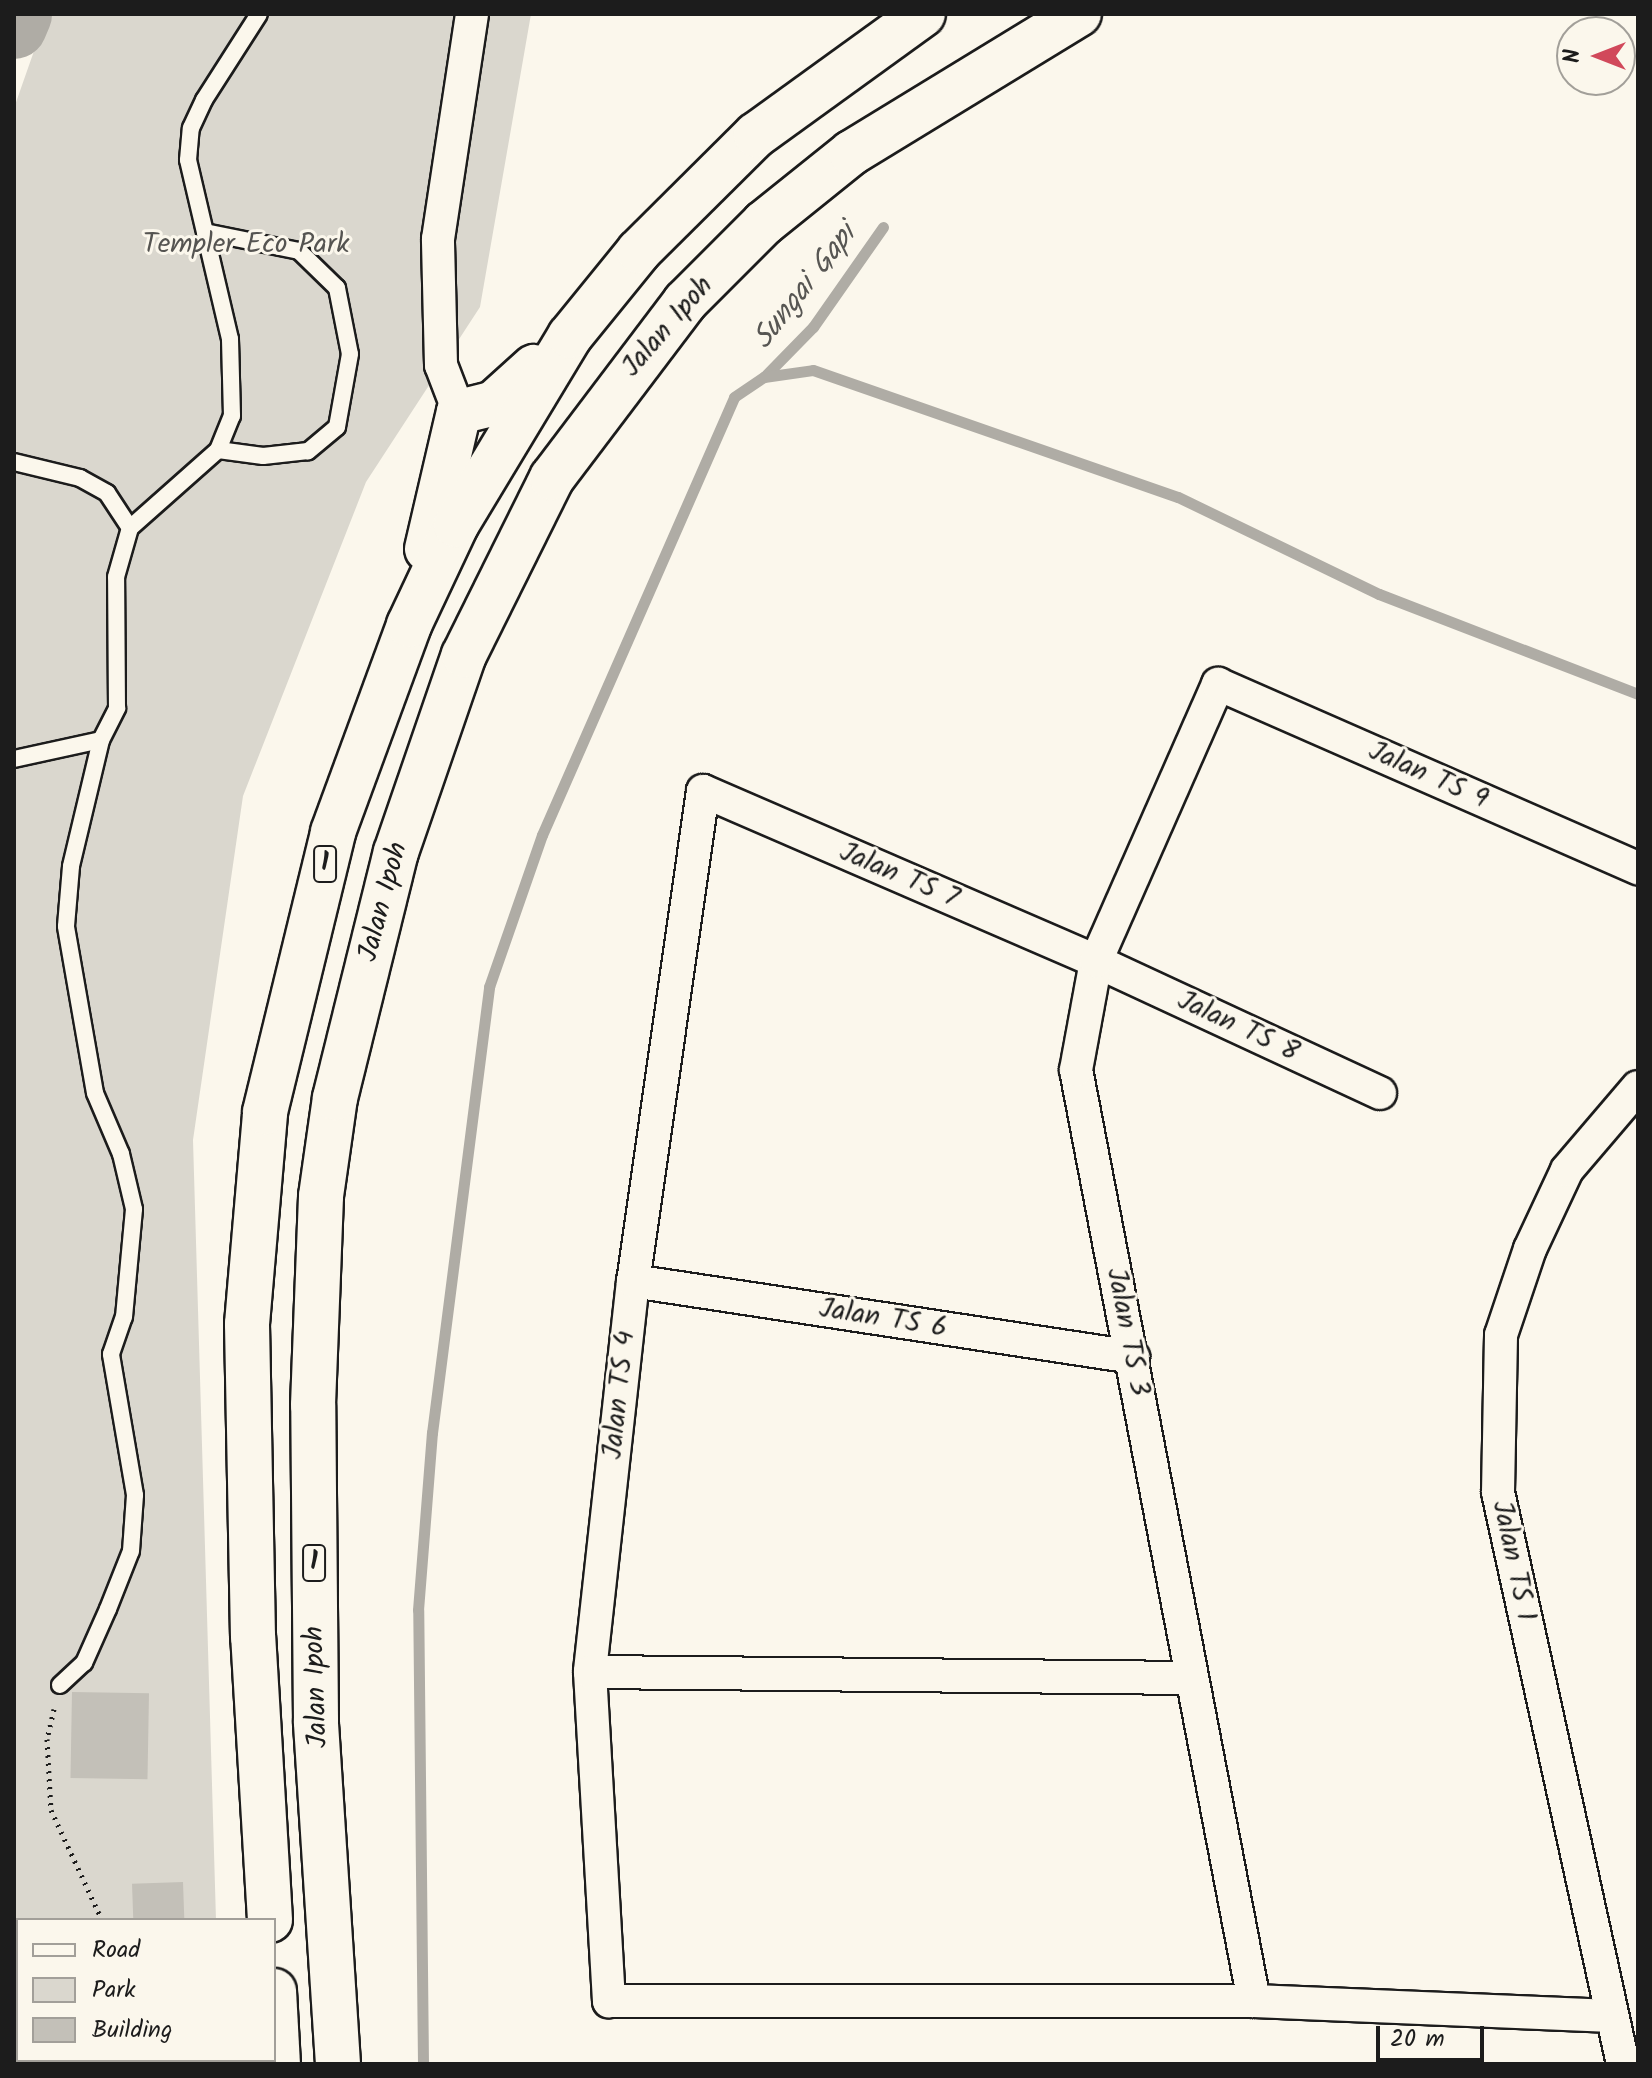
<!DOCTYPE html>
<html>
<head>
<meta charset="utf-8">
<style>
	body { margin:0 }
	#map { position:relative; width:1652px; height:2078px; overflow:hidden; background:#fbf7ec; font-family:Kalam,sans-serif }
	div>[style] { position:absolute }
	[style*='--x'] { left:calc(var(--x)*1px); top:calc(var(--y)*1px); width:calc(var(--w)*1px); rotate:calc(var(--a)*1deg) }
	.green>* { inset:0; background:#dad7ce }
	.stream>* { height:11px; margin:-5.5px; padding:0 5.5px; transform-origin:5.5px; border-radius:5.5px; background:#afaca5 }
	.river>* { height:66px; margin:-33px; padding:0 33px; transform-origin:33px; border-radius:33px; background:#afaca5 }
	.building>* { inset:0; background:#c3c0b8; transform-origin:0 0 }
	.path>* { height:5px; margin-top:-2.5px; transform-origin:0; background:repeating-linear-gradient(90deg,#1c1c1c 0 2px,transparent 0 8px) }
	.roads { filter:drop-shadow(2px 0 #1c1c1c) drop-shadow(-2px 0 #1c1c1c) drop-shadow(0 2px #1c1c1c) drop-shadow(0 -2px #1c1c1c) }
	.lane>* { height:16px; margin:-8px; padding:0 8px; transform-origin:8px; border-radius:8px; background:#fbf7ec }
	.street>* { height:32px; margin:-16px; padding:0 16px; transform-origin:16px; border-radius:16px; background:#fbf7ec }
	.highway>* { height:44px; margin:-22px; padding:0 22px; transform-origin:22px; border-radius:22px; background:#fbf7ec }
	span { translate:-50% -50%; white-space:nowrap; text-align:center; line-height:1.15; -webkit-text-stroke:6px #fbf7ec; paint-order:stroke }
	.shield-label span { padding:2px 6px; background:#fbf7ec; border:2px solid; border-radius:6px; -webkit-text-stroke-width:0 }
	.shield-label { font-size:26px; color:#1c1c1c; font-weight:700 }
	.park-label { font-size:28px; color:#555451 }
	.street-label { font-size:28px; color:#1c1c1c }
	.water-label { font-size:30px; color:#575653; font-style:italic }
	.frame { position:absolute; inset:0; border:16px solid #1c1c1c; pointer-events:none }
	.legend { position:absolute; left:16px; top:1918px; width:260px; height:144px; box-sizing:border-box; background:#fbf7ec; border:2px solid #a29f99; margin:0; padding:10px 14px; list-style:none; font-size:24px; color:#1c1c1c }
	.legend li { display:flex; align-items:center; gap:16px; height:40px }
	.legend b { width:40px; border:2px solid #a29f99 }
	.north { position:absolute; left:1556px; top:16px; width:80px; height:80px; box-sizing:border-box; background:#fbf7ec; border:2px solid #a29f99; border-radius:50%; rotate:270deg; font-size:22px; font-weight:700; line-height:32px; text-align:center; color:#1c1c1c }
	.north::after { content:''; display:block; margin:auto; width:28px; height:36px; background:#d1495b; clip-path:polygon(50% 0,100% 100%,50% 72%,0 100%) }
	.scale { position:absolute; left:1376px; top:2026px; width:108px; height:36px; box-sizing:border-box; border:4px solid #1c1c1c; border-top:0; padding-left:10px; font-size:24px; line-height:28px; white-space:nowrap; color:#1c1c1c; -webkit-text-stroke:6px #fbf7ec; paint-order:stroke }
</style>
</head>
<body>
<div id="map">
	<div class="green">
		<i style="clip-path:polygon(47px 14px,531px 14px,480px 307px,366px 482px,243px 796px,193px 1140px,216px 1920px,18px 1920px,18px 2060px,214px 2064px,14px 2064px,14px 108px)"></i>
	</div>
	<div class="stream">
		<i style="--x:765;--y:376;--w:69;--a:-45.6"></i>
		<i style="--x:813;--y:327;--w:122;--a:-55"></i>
		<i style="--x:423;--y:2064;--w:454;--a:-90.6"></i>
		<i style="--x:418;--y:1610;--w:178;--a:-85.5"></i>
		<i style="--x:432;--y:1433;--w:450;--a:-82.7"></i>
		<i style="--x:489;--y:987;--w:161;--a:-70.8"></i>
		<i style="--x:542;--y:835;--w:478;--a:-66.3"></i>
		<i style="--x:734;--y:397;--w:36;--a:-34"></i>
		<i style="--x:764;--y:377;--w:49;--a:-8.1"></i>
		<i style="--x:813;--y:370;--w:386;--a:19.2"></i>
		<i style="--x:1178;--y:497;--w:223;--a:25.8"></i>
		<i style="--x:1379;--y:594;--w:278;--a:21.1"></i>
	</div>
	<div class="river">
		<i style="--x:14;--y:26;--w:13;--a:-67"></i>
	</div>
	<div class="building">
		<i style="left:72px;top:1692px;width:77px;height:86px;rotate:1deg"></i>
		<i style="left:183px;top:1882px;width:38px;height:51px;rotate:88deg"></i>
	</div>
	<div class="path">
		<i style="--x:54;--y:1709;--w:31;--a:103"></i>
		<i style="--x:47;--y:1739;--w:71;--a:86.8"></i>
		<i style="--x:51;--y:1810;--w:121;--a:65.1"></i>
		<i style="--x:56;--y:1920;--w:13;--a:0"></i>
		<i style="--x:14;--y:1929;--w:4;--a:-14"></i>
		<i style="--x:125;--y:2060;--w:4;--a:76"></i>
		<i style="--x:172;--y:2064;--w:16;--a:-15"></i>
	</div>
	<div class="roads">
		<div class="lane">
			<i style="--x:205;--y:232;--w:96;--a:11.4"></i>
			<i style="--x:299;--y:251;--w:53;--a:44.2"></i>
			<i style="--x:337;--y:288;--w:67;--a:78.9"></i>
			<i style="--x:350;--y:354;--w:74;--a:100.1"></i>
			<i style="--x:337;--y:427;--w:38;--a:140"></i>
			<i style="--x:308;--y:451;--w:45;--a:173.7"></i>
			<i style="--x:263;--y:456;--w:45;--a:-172.4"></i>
			<i style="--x:14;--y:462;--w:68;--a:13.6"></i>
			<i style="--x:80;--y:478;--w:31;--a:29"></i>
			<i style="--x:107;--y:493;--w:42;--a:56.7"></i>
			<i style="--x:14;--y:759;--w:89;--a:-12.3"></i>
			<i style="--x:101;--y:740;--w:36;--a:-63"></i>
			<i style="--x:117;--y:708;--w:131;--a:-90.4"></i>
			<i style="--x:116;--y:577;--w:51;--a:-74.1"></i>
			<i style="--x:130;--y:528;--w:118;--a:-41.6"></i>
			<i style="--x:218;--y:450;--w:37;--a:-68"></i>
			<i style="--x:232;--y:416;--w:77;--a:-91.5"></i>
			<i style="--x:230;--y:339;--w:184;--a:-103.2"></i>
			<i style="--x:188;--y:160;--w:32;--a:-85"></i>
			<i style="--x:191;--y:128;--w:31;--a:-65"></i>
			<i style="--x:204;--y:100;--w:102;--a:-57.4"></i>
			<i style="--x:60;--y:1685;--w:33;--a:-43"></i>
			<i style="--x:84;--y:1663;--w:59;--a:-66"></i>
			<i style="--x:108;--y:1609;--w:62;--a:-68.4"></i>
			<i style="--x:131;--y:1551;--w:56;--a:-85.9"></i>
			<i style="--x:135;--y:1495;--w:143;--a:-99.7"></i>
			<i style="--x:111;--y:1354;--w:39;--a:-71"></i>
			<i style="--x:124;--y:1317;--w:108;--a:-84.7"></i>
			<i style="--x:134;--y:1209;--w:57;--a:-103.3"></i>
			<i style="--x:121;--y:1154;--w:66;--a:-113.1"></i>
			<i style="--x:95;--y:1093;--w:169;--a:-99.9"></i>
			<i style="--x:66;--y:926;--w:60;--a:-85.2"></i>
			<i style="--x:71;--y:866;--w:130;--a:-76.6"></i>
		</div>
		<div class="street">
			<i style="--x:459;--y:412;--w:50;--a:-111"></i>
			<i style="--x:441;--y:365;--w:126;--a:-91.4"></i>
			<i style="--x:438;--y:239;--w:228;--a:-81.4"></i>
			<i style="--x:1380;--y:1093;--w:313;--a:-155.1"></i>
			<i style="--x:1096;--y:961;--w:428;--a:-156.6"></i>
			<i style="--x:703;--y:791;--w:495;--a:98.1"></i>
			<i style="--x:633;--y:1281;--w:393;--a:96.3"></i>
			<i style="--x:590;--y:1672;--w:330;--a:86.7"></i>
			<i style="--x:609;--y:2001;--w:645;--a:0"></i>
			<i style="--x:1254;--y:2001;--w:358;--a:2.4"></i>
			<i style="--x:633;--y:1281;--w:506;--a:8.64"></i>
			<i style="--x:590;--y:1672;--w:598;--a:0.57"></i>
			<i style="--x:1254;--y:2001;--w:948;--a:-100.82"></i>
			<i style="--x:1076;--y:1070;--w:111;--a:-79.6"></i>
			<i style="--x:1096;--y:961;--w:303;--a:-66.2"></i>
			<i style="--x:1218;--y:684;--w:459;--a:23.7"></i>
			<i style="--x:1623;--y:2064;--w:585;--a:-102.33"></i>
			<i style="--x:1498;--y:1492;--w:157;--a:-88.9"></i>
			<i style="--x:1501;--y:1335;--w:91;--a:-71.4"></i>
			<i style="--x:1530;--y:1249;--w:87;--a:-64.9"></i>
			<i style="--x:1567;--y:1170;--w:109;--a:-49.5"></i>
		</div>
		<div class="highway">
			<i style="--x:427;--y:549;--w:141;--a:-76.9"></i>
			<i style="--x:459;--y:412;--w:36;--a:-14"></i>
			<i style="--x:494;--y:403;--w:54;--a:-42"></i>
			<i style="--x:270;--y:1920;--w:284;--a:-93.4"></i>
			<i style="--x:253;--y:1637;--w:313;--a:-91.1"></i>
			<i style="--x:247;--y:1324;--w:213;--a:-85.1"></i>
			<i style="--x:265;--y:1112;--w:288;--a:-76.3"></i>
			<i style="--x:333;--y:832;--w:221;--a:-69.8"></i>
			<i style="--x:409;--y:625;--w:110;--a:-64.8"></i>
			<i style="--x:456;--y:525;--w:221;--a:-58.9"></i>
			<i style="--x:570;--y:336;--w:109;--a:-50.9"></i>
			<i style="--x:639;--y:251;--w:165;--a:-44.8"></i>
			<i style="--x:756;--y:135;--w:206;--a:-35.9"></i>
			<i style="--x:274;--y:1991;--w:73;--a:86.9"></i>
			<i style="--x:338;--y:2064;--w:344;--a:-93.7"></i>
			<i style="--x:316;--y:1721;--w:316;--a:-90.5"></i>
			<i style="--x:313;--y:1405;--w:209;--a:-87.8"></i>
			<i style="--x:321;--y:1196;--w:99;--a:-81.9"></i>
			<i style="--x:335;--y:1098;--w:253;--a:-76.1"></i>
			<i style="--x:396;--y:852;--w:208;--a:-71"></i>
			<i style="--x:464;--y:655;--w:198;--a:-63.6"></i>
			<i style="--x:552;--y:478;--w:221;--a:-52.9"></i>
			<i style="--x:685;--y:302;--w:112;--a:-45"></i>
			<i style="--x:764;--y:223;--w:112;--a:-38.8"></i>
			<i style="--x:851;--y:153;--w:267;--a:-31.4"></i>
		</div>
	</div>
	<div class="shield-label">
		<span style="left:325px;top:864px">1</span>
		<span style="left:314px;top:1563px">1</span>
	</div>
	<div class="park-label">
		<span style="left:246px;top:245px">Templer Eco Park</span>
	</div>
	<div class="street-label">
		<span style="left:668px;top:327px;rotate:-49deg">Jalan Ipoh</span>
		<span style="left:1428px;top:776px;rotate:24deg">Jalan TS 9</span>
		<span style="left:899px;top:876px;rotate:23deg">Jalan TS 7</span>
		<span style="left:384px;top:902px;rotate:-75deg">Jalan Ipoh</span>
		<span style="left:1238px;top:1027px;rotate:25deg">Jalan TS 8</span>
		<span style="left:883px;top:1319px;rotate:9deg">Jalan TS 6</span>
		<span style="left:1127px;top:1332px;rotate:79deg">Jalan TS 3</span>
		<span style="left:620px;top:1395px;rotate:-84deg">Jalan TS 4</span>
		<span style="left:1513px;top:1561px;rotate:78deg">Jalan TS 1</span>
		<span style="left:317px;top:1687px;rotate:-92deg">Jalan Ipoh</span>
	</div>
	<div class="water-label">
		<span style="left:805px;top:287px;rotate:-52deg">Sungai Gapi</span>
	</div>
	<div class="frame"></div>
	<ul class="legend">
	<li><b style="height:10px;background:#fbf7ec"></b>Road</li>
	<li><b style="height:22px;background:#dad7ce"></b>Park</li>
	<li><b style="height:22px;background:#c3c0b8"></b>Building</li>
	</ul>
	<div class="north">N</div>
	<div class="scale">20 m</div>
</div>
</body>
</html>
